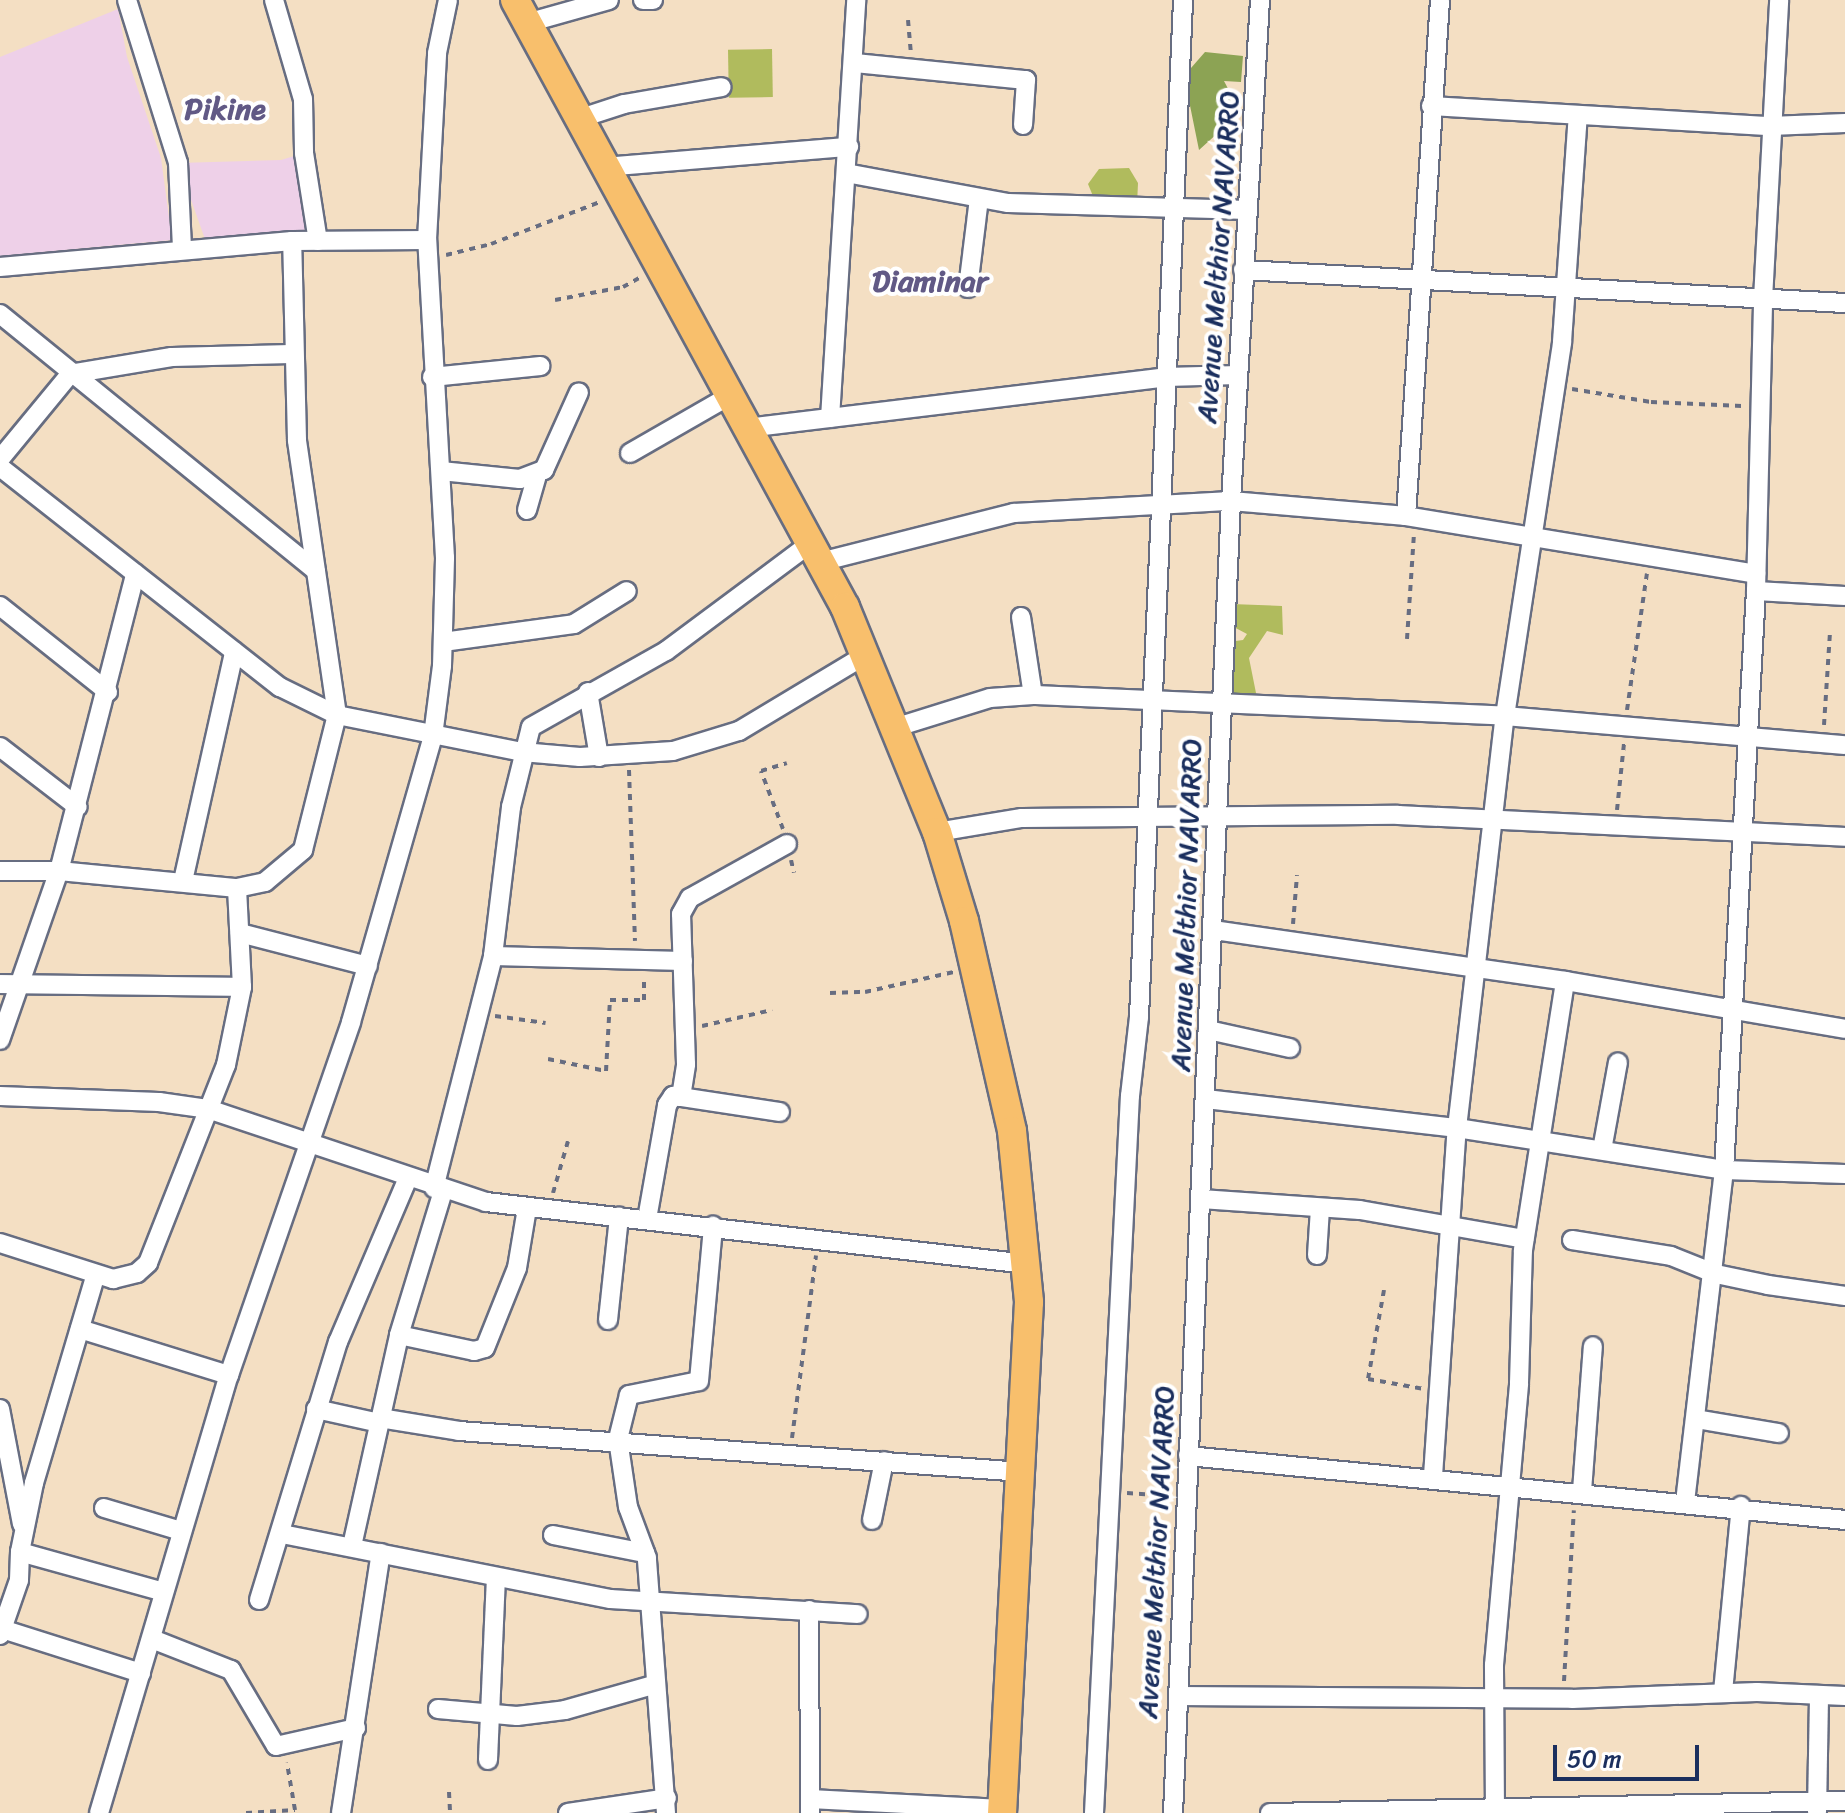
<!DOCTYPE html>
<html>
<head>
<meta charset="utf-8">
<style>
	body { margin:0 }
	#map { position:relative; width:1845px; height:1813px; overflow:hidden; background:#f4dfc3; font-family:Sriracha,sans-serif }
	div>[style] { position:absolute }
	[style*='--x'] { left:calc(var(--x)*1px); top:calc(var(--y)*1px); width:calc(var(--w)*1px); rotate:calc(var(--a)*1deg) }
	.built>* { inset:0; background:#eed0e8 }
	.green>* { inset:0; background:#b0bb5d; transform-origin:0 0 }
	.forest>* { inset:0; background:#8ca354 }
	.path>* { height:4px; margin-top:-2px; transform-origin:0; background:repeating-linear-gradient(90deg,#676d81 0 6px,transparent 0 12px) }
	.roads { filter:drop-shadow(2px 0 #676d81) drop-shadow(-2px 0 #676d81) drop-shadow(0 2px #676d81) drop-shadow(0 -2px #676d81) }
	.minor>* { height:18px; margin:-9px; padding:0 9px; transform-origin:9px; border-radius:9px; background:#fff }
	.highway>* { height:28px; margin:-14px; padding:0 14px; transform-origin:14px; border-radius:14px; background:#f8bf6c }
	span { translate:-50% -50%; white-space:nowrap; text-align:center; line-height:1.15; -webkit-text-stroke:8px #fff; paint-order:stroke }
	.street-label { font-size:28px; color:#1b2f5e }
	.neighbourhood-label { font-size:30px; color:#615985; font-weight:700 }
	.scale { position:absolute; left:1553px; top:1745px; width:146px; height:36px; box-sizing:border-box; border:4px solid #1b2f5e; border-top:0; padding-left:10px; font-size:24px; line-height:28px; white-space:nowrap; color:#1b2f5e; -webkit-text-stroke:6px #fff; paint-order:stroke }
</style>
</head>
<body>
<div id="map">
	<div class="built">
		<i style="clip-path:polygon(118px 9px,127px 57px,161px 158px,172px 240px,0 256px,0 57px)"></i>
		<i style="clip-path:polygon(304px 153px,318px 241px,206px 242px,178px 163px,281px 160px)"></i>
	</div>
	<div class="green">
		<i style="left:772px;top:49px;width:48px;height:44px;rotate:89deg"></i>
		<i style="clip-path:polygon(1129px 168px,1138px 183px,1137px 205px,1095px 201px,1088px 184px,1099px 169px)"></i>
		<i style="clip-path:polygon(1231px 604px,1282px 606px,1283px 635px,1267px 631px,1249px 658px,1257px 698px,1232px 698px,1228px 683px,1233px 657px,1228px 642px,1243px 640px,1247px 634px,1230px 625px)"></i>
	</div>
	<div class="forest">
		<i style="clip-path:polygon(1205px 52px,1243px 56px,1241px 82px,1224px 81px,1235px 102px,1238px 131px,1220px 131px,1199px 150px,1184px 76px)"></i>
	</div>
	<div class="path">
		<i style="--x:908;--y:20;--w:33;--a:85"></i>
		<i style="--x:446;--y:255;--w:46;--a:-13.7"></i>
		<i style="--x:491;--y:244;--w:117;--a:-21.1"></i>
		<i style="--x:555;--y:300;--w:69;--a:-10.8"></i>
		<i style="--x:623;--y:287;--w:21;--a:-29"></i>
		<i style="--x:1572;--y:389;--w:80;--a:9.3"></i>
		<i style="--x:1651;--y:402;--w:91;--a:2.5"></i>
		<i style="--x:1407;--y:639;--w:105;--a:-86.2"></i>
		<i style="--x:1627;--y:710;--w:138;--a:-81.7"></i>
		<i style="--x:1824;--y:725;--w:93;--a:-86.3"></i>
		<i style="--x:629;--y:770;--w:171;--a:88"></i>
		<i style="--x:1617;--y:810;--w:67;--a:-84"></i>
		<i style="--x:783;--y:829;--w:62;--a:-110.8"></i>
		<i style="--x:761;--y:771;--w:27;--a:-17"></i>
		<i style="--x:791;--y:860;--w:13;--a:77"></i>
		<i style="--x:1293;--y:924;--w:49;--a:-85.3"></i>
		<i style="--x:830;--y:993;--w:35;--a:-2"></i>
		<i style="--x:865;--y:992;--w:91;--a:-12.7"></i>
		<i style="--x:495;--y:1016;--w:51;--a:7.8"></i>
		<i style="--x:702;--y:1026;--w:72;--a:-12.9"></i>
		<i style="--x:548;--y:1059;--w:59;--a:11.7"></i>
		<i style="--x:606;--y:1071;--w:71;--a:-86.8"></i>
		<i style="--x:610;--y:1000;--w:34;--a:0"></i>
		<i style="--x:644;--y:1000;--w:22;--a:-90"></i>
		<i style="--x:553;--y:1193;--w:54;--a:-73.9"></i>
		<i style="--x:1384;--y:1290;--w:90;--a:100.2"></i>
		<i style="--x:1368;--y:1379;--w:57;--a:10.1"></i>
		<i style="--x:792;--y:1438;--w:184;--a:-82.5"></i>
		<i style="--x:1127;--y:1493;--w:43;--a:4"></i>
		<i style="--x:1564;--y:1681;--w:171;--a:-86.7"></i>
		<i style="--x:449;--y:1792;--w:21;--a:87"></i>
		<i style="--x:246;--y:1813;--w:49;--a:-3.5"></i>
		<i style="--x:295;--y:1810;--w:48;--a:-99.7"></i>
	</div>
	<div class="roads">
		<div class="minor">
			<i style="--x:127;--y:0;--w:171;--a:72.6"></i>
			<i style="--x:178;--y:163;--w:86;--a:87.3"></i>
			<i style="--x:274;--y:0;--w:103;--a:73.7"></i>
			<i style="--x:303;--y:99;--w:54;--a:88.9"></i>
			<i style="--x:304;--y:153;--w:89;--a:81"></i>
			<i style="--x:643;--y:0;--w:10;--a:0"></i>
			<i style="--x:527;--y:23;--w:85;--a:-15.7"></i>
			<i style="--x:855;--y:63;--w:172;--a:5.7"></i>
			<i style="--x:1026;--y:80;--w:45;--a:93.8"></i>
			<i style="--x:1431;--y:106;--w:340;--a:3.4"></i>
			<i style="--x:1770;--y:126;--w:75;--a:-2.3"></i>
			<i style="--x:578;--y:119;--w:48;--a:-18.1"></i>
			<i style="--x:624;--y:104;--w:99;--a:-9.8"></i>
			<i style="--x:604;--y:167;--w:246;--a:-4.7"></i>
			<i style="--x:846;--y:173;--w:165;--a:10.5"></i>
			<i style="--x:1008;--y:203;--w:240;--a:1.7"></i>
			<i style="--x:0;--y:267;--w:293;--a:-5.1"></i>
			<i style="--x:292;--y:241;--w:135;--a:-0.4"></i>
			<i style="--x:1243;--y:270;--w:603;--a:3.14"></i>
			<i style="--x:968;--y:288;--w:90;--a:-83"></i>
			<i style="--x:0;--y:314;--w:407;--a:39.1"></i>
			<i style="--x:432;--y:377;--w:109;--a:-5.8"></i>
			<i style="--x:830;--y:418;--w:419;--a:-86.4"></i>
			<i style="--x:747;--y:428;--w:422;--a:-6.9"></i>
			<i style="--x:1166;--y:377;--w:72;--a:-1.6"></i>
			<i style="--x:630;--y:453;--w:114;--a:-29.9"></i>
			<i style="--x:0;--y:459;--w:110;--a:-50.5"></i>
			<i style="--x:70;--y:374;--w:103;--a:-9.5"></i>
			<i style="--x:172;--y:357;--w:119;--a:-1.4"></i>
			<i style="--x:0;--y:467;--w:356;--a:38.2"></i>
			<i style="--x:280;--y:687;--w:64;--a:26.2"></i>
			<i style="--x:337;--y:715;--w:189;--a:11.3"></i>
			<i style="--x:522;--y:752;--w:58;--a:4.9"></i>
			<i style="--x:580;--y:757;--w:93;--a:-3.7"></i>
			<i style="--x:673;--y:751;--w:69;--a:-16.9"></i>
			<i style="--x:739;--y:731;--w:149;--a:-31"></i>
			<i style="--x:441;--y:471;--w:79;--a:5.8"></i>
			<i style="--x:520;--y:479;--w:26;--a:-21"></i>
			<i style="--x:544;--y:470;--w:85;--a:-65.8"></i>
			<i style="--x:527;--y:510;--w:37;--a:-74"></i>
			<i style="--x:1406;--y:516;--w:517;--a:-86.23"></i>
			<i style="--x:820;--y:562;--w:200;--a:-14.2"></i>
			<i style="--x:1014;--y:513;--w:217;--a:-3.2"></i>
			<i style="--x:1231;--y:501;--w:176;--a:4.9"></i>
			<i style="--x:1406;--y:516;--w:355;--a:9.4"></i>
			<i style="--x:1756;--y:591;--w:89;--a:3.2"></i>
			<i style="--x:0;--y:606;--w:138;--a:38.5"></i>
			<i style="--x:1021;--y:617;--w:79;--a:81.3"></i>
			<i style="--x:443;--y:642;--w:132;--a:-7.8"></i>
			<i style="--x:574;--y:624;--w:62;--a:-31.9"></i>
			<i style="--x:588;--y:692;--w:66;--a:80.4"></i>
			<i style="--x:897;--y:727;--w:97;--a:-17.3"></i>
			<i style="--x:990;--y:698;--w:43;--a:-4"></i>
			<i style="--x:1033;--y:695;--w:472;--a:2.5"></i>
			<i style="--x:1505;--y:716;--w:341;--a:4.9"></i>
			<i style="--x:0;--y:747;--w:98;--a:37.6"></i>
			<i style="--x:937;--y:832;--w:86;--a:-9.4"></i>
			<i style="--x:1022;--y:818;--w:376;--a:-0.5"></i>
			<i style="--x:1398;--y:815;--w:448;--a:2.8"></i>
			<i style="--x:0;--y:871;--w:59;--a:0"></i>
			<i style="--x:59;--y:871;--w:179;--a:5.5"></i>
			<i style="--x:237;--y:888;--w:29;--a:-12"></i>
			<i style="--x:265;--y:882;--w:50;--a:-40.1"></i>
			<i style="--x:303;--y:850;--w:139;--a:-75.9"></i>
			<i style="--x:337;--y:715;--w:278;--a:-98.3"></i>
			<i style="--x:297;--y:440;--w:199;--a:-91.4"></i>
			<i style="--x:183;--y:881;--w:235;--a:-77.4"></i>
			<i style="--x:1213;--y:930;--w:356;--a:8.2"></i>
			<i style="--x:1565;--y:981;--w:284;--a:9.7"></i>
			<i style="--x:240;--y:933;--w:132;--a:14.5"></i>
			<i style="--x:493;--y:956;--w:190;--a:1.5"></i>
			<i style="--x:0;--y:984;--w:242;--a:0.7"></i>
			<i style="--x:1208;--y:1030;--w:84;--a:12.4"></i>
			<i style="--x:0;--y:1040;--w:179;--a:-70.8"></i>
			<i style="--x:59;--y:871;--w:307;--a:-75.6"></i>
			<i style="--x:0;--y:1096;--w:159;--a:2.2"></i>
			<i style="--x:159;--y:1102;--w:49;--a:8.1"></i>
			<i style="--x:208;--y:1109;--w:293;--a:18.5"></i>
			<i style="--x:486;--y:1202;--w:545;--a:6.54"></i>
			<i style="--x:681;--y:1097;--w:100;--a:8.6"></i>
			<i style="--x:1206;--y:1099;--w:253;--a:6.6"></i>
			<i style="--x:1457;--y:1128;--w:270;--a:8.9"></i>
			<i style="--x:1724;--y:1170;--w:121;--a:1.9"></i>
			<i style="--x:1602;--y:1150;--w:89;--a:-79.7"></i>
			<i style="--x:434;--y:1188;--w:239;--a:-75.7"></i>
			<i style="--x:493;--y:956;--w:150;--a:-83.1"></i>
			<i style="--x:511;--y:807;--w:82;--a:-76"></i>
			<i style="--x:531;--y:727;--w:155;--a:-29.4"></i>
			<i style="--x:666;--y:651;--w:181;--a:-36.7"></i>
			<i style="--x:1201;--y:1199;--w:159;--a:4"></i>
			<i style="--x:1360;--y:1210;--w:167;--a:10"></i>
			<i style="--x:647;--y:1219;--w:116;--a:-80"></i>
			<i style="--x:667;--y:1105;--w:11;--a:-56"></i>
			<i style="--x:673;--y:1096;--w:8;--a:7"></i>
			<i style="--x:681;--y:1097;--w:33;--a:-81"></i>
			<i style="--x:686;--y:1064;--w:150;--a:-91.9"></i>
			<i style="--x:681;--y:914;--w:18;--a:-61"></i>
			<i style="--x:690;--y:898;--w:111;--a:-29.1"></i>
			<i style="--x:1572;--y:1240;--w:100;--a:9.2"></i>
			<i style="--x:1671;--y:1256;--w:48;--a:21.8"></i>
			<i style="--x:1716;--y:1274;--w:53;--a:11.9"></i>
			<i style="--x:1768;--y:1285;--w:78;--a:8.1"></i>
			<i style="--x:0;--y:1243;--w:119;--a:17.7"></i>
			<i style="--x:113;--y:1279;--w:25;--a:-14"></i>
			<i style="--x:137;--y:1273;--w:15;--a:-42"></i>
			<i style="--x:148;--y:1263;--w:213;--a:-68.5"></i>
			<i style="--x:226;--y:1065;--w:80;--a:-78.4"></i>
			<i style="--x:242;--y:987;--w:99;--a:-92.9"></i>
			<i style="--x:1317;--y:1255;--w:46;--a:-86.3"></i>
			<i style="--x:95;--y:1277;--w:215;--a:106.5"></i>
			<i style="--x:34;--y:1483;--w:70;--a:101.5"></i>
			<i style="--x:20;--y:1552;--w:149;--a:15.5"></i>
			<i style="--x:608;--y:1320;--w:104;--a:-83.9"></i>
			<i style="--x:80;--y:1329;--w:156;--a:17.2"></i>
			<i style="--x:399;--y:1335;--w:77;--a:12"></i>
			<i style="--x:474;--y:1351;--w:11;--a:-15"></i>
			<i style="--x:485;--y:1348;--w:86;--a:-68.2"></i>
			<i style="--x:517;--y:1268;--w:61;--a:-80.5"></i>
			<i style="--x:0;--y:1409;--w:117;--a:79.2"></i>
			<i style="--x:316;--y:1409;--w:65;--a:12.5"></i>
			<i style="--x:380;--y:1418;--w:80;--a:9.3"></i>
			<i style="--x:459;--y:1431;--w:565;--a:4.16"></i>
			<i style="--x:1696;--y:1419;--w:84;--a:9.6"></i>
			<i style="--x:1188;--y:1456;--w:660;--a:5.56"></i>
			<i style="--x:1433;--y:1476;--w:349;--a:-86.1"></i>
			<i style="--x:1457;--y:1128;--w:415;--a:-83.4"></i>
			<i style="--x:1505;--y:716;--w:378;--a:-81.3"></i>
			<i style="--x:1562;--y:342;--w:227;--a:-86"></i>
			<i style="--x:1582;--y:1491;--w:145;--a:-85.7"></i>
			<i style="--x:1685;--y:1502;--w:334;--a:-83.3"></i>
			<i style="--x:1724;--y:1170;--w:580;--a:-86.84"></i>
			<i style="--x:1756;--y:591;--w:292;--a:-88.6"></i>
			<i style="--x:1763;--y:299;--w:299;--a:-86.9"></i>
			<i style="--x:104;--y:1508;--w:80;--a:16.6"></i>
			<i style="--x:872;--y:1520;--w:60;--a:-78.5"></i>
			<i style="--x:282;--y:1534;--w:335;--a:11.2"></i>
			<i style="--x:611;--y:1599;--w:247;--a:3.5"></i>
			<i style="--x:553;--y:1535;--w:94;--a:11.1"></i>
			<i style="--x:352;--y:1546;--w:216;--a:-77.4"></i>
			<i style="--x:399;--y:1335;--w:151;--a:-73"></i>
			<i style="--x:259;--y:1600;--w:270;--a:-73"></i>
			<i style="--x:338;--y:1342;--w:176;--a:-66.9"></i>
			<i style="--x:809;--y:1610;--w:203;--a:89.7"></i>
			<i style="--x:2;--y:1629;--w:146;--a:17.6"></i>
			<i style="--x:0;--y:1635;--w:58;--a:-70.9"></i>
			<i style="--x:19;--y:1580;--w:28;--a:-88"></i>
			<i style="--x:152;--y:1639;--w:85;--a:21.4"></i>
			<i style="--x:231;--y:1670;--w:88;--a:59.4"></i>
			<i style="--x:276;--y:1746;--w:82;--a:-12.7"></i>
			<i style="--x:1723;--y:1692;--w:187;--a:-84.5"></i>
			<i style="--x:1178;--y:1696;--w:394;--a:0.4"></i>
			<i style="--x:1572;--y:1699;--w:185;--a:-2.2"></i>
			<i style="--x:1757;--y:1692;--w:88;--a:2.6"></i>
			<i style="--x:438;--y:1709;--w:79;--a:5.1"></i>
			<i style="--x:517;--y:1716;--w:48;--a:-7.1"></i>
			<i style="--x:565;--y:1710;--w:91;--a:-15.9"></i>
			<i style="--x:488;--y:1760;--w:182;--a:-87.5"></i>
			<i style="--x:810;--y:1799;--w:192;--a:3"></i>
			<i style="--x:1817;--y:1812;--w:117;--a:-89"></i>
			<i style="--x:99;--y:1813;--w:457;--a:-73.5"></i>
			<i style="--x:229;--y:1375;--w:373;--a:-70.9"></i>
			<i style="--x:351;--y:1022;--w:298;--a:-74"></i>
			<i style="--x:433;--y:736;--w:71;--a:-82.7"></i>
			<i style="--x:442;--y:666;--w:108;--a:-88.4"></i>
			<i style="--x:445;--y:558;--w:319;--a:-93.2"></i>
			<i style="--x:427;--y:240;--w:187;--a:-86.9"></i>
			<i style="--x:437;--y:53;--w:54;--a:-78.3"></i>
			<i style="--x:341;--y:1813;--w:263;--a:-81.3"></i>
			<i style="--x:568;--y:1813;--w:100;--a:-8.6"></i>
			<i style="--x:666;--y:1813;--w:256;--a:-94.3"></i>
			<i style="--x:647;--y:1558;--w:54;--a:-110.4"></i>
			<i style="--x:628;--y:1507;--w:69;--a:-98.4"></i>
			<i style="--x:618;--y:1439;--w:45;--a:-76"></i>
			<i style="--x:629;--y:1395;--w:71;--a:-11.3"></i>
			<i style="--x:699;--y:1381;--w:156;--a:-84.8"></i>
			<i style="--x:1094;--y:1813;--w:718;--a:-87.13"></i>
			<i style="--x:1130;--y:1096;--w:80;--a:-83.5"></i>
			<i style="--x:1139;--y:1017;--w:1018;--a:-87.52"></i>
			<i style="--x:1173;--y:1813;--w:1313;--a:-87.47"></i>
			<i style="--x:1231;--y:501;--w:502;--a:-86.69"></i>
			<i style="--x:1270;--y:1813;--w:575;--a:-1.2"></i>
			<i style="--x:1495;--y:1813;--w:148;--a:-90.4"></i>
			<i style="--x:1494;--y:1665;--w:283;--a:-84.9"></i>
			<i style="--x:1519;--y:1383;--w:133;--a:-88.3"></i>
			<i style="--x:1523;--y:1250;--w:272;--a:-81.1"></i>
		</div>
		<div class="highway">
			<i style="--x:515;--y:0;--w:691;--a:61.47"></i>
			<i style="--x:845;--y:607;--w:243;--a:67.8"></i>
			<i style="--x:937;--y:832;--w:93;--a:73.1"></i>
			<i style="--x:964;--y:921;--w:215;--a:77.1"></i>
			<i style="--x:1012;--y:1131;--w:172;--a:84.3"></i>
			<i style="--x:1029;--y:1302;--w:512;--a:93.02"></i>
		</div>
	</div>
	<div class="street-label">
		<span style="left:1218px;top:257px;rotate:-86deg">Avenue Melthior NAVARRO</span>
		<span style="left:1186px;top:905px;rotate:-88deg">Avenue Melthior NAVARRO</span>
		<span style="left:1156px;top:1552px;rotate:-87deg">Avenue Melthior NAVARRO</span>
	</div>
	<div class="neighbourhood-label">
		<span style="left:225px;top:109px">Pikine</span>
		<span style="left:930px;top:281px">Diaminar</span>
	</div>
	<div class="scale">50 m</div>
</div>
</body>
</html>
